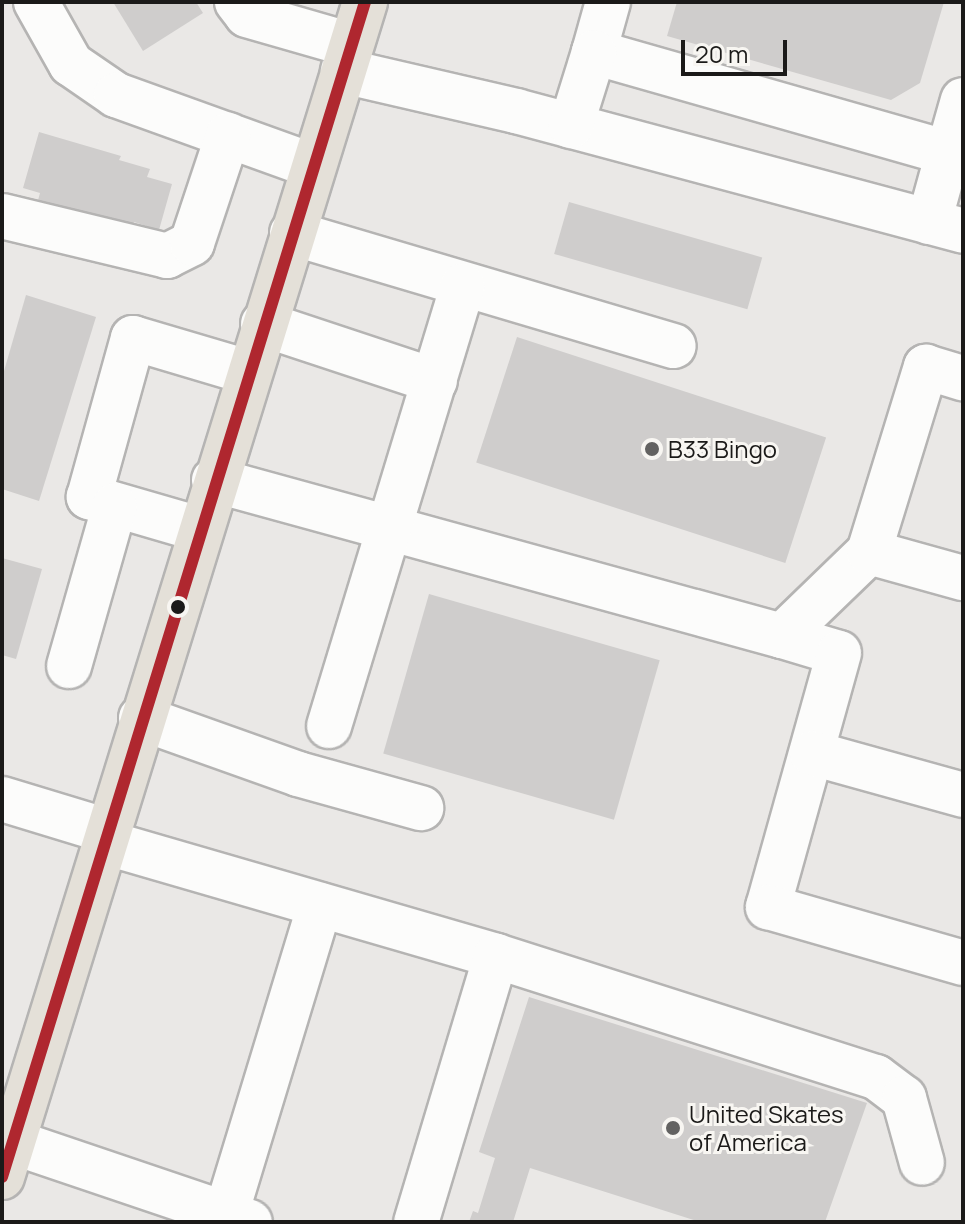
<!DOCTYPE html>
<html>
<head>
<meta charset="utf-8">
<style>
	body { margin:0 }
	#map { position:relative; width:965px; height:1224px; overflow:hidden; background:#eae8e6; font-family:Manrope,sans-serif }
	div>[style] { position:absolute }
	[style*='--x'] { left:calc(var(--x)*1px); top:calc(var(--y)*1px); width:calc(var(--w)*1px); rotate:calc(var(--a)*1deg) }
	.building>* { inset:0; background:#cfcdcc; transform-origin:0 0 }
	.roads { filter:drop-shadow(2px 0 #b5b4b3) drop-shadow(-2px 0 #b5b4b3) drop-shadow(0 2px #b5b4b3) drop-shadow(0 -2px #b5b4b3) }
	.minor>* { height:44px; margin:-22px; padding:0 22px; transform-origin:22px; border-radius:22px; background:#fcfcfb }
	.major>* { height:44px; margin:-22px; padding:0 22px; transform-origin:22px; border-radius:22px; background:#e4e0d8 }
	.bus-1>* { height:12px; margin:-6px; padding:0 6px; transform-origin:6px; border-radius:6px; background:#af272f }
	.dots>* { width:22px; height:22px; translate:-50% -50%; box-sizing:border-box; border:4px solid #f8f6f2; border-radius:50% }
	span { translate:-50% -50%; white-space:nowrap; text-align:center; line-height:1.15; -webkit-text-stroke:6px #f8f6f2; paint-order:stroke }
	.poi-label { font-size:24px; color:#1b1a19 }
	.left { translate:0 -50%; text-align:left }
	.frame { position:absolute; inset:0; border:4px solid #1b1a19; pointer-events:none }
	.scale { position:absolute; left:681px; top:40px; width:106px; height:36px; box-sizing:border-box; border:4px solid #1b1a19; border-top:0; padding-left:10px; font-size:24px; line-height:28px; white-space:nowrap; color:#1b1a19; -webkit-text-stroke:6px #f8f6f2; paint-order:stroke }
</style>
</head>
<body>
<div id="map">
	<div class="building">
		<i style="clip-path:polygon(113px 2px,196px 2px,203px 13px,143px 51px)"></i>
		<i style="clip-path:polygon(677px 2px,944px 2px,920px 83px,891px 100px,667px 36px)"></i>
		<i style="clip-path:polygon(39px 132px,121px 156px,119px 160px,150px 169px,147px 177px,172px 184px,159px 230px,134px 222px,132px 230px,37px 204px,40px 193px,23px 188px)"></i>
		<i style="left:569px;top:202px;width:201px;height:54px;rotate:16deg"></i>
		<i style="clip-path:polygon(26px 295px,96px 317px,39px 501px,2px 489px,2px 378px)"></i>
		<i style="left:517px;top:337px;width:325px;height:132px;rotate:18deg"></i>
		<i style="clip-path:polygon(2px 558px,42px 569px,16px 659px,2px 655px)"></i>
		<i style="left:429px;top:594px;width:240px;height:166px;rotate:16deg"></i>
		<i style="clip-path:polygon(529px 997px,867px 1103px,825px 1222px,700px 1222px,530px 1168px,513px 1222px,469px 1222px,473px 1211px,478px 1213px,495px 1158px,479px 1152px)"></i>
	</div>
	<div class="roads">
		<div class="minor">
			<i style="--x:36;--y:2;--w:71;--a:60.6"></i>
			<i style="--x:71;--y:64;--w:55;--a:34.6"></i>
			<i style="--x:116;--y:95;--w:209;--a:19.8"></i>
			<i style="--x:237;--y:2;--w:16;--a:52"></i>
			<i style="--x:247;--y:15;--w:108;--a:16.1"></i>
			<i style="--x:608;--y:2;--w:52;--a:105.6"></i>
			<i style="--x:594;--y:52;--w:368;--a:15.9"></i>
			<i style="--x:948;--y:153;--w:55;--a:-74.2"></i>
			<i style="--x:343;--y:71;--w:178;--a:13"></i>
			<i style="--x:516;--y:111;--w:463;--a:15"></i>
			<i style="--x:571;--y:126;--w:77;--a:-72.7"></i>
			<i style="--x:2;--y:216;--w:170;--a:13.6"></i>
			<i style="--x:167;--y:256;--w:28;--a:-27"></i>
			<i style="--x:192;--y:243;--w:114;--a:-71.6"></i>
			<i style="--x:929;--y:222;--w:72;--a:-74.6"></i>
			<i style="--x:292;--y:233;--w:398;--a:16.5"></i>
			<i style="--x:263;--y:324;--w:181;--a:18.3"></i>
			<i style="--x:214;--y:480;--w:589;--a:15.36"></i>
			<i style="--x:782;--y:636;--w:121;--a:-44"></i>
			<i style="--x:869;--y:552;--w:194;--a:-72.9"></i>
			<i style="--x:926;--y:367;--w:39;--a:17"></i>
			<i style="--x:199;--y:529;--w:115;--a:-163.8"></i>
			<i style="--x:89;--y:497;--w:165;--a:-74.5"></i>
			<i style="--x:133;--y:338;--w:120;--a:16.5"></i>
			<i style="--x:869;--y:552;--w:98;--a:15.5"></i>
			<i style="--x:782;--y:636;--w:59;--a:16.6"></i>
			<i style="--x:839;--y:653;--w:264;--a:105.6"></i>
			<i style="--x:768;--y:907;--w:203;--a:16"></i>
			<i style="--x:69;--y:666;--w:167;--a:-74.1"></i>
			<i style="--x:141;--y:718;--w:167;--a:19.6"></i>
			<i style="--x:298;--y:774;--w:128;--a:15.5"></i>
			<i style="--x:329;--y:726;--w:460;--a:-73.1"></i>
			<i style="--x:812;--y:753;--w:157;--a:15.5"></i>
			<i style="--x:2;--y:799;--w:110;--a:16.9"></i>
			<i style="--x:104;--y:842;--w:408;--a:16.2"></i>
			<i style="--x:496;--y:956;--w:278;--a:106.7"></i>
			<i style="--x:496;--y:956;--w:399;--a:17.7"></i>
			<i style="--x:876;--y:1077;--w:35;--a:37"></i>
			<i style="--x:904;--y:1098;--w:67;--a:74.5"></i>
			<i style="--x:13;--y:1142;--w:250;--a:18.7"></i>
			<i style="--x:226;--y:1214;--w:323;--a:-73.1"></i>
		</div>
		<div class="major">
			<i style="--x:2;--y:1177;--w:1230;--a:-72.83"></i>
		</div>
	</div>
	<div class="bus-1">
		<i style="--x:2;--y:1177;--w:1230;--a:-72.83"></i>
	</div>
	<div class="dots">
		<i style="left:652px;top:449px;background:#636261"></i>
		<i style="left:178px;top:607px;background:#1b1a19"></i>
		<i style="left:673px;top:1128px;background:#636261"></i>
	</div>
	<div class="poi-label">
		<span class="left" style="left:668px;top:449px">B33 Bingo</span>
		<span class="left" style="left:689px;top:1128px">United Skates<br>of America</span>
	</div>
	<div class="frame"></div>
	<div class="scale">20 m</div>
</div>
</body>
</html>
